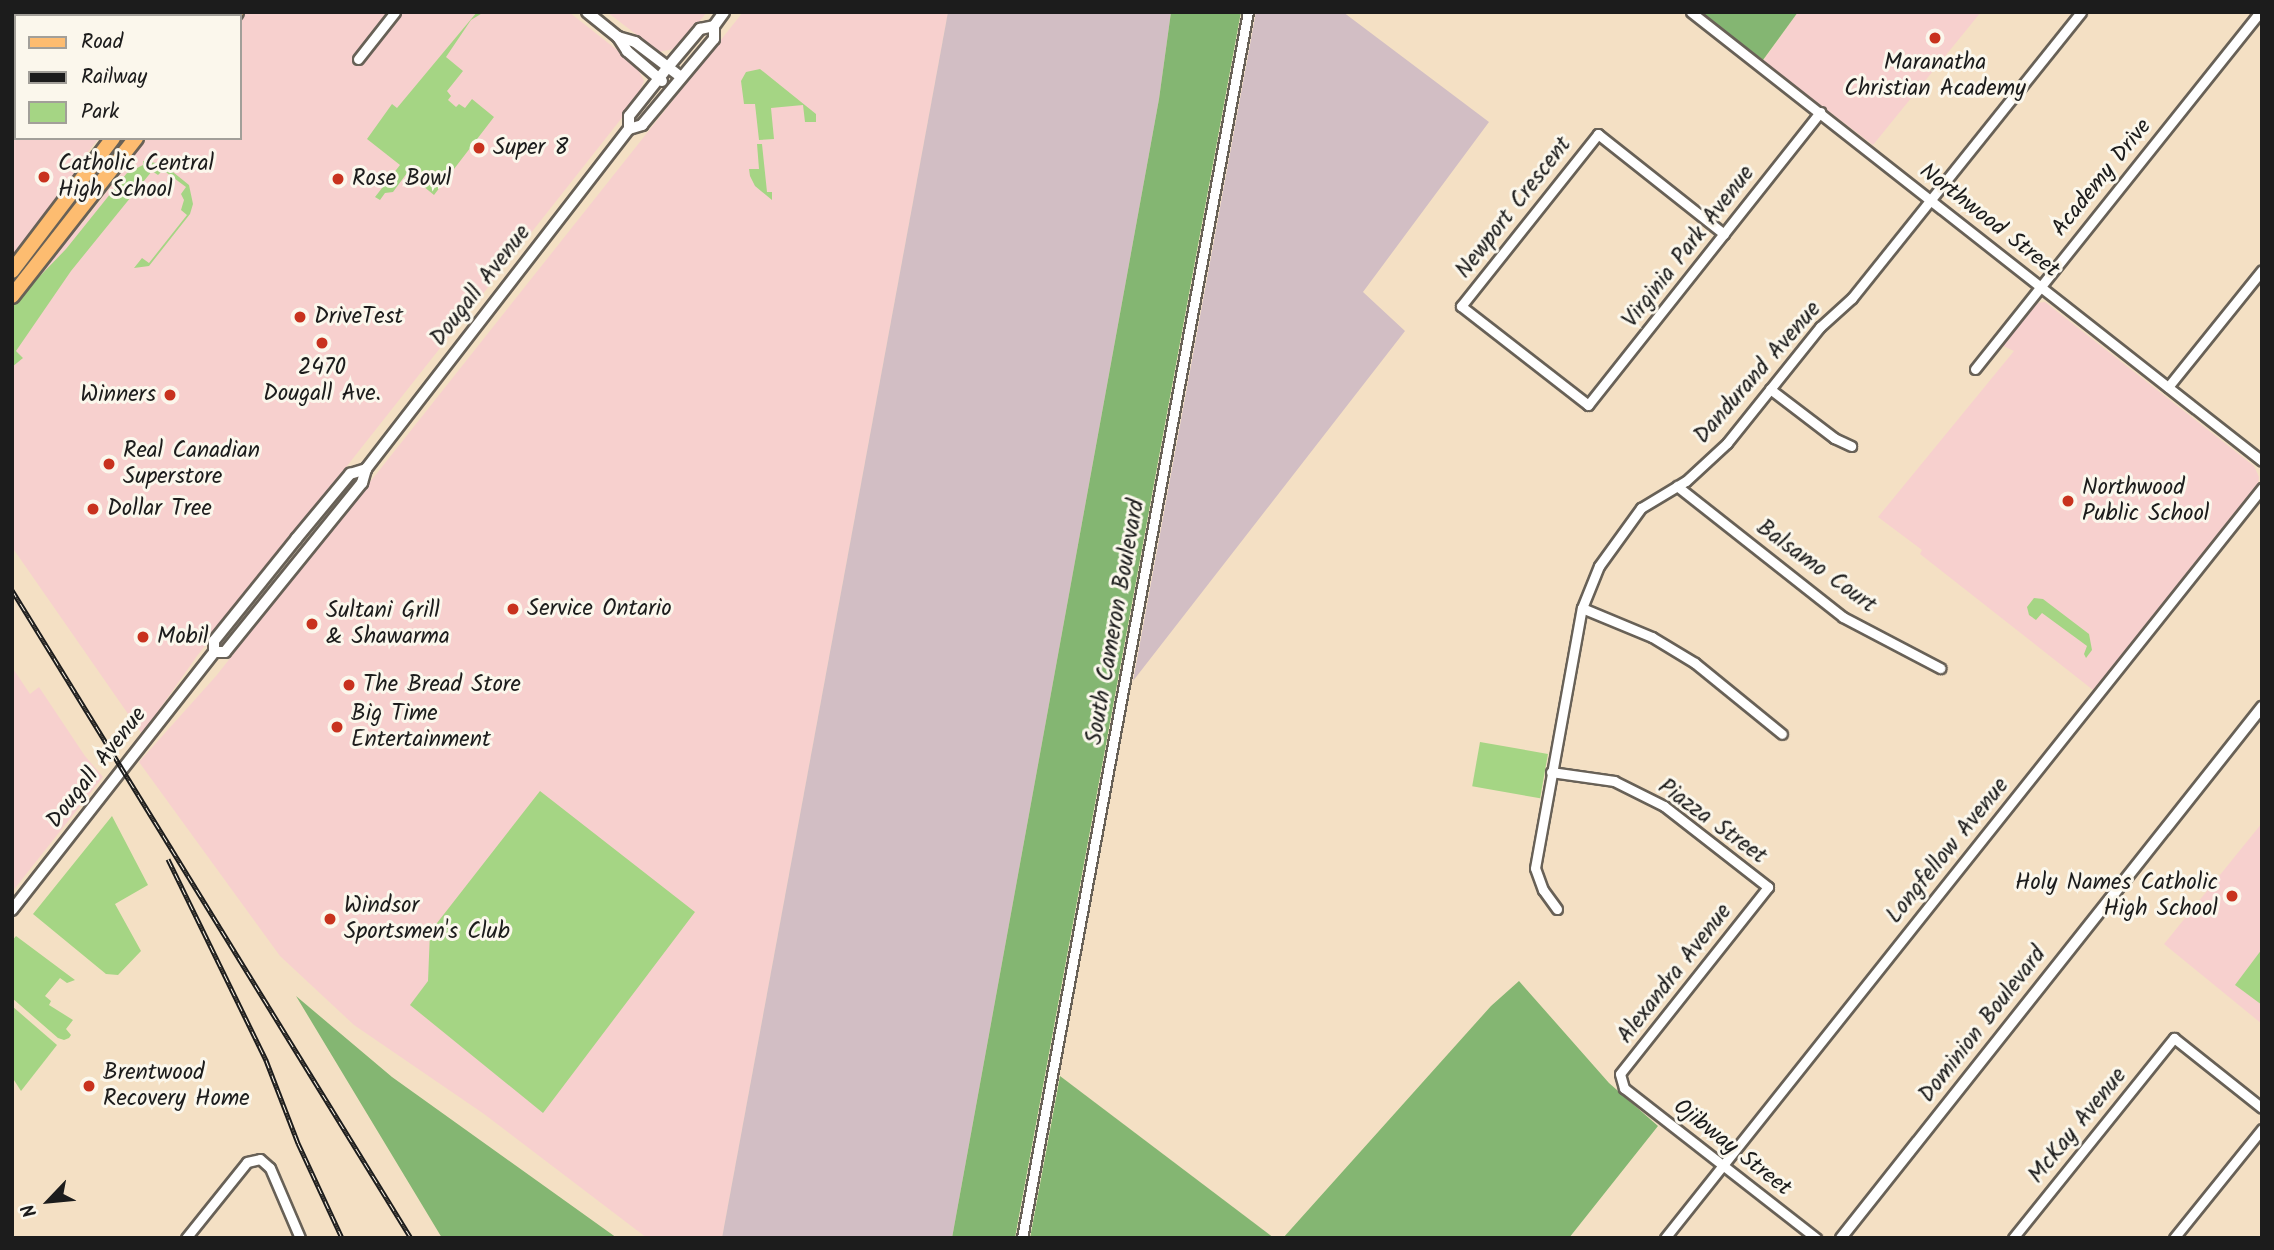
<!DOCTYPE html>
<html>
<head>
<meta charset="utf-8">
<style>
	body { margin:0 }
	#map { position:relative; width:2274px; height:1250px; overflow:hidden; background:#f4e0c4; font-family:Kalam,sans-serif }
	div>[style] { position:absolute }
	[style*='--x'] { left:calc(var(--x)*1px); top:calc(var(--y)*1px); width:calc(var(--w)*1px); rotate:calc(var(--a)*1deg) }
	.built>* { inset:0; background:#f7d0ce }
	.industrial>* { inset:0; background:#d2bec4 }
	.green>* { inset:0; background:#a5d584; transform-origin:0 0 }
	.forest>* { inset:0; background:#84b672 }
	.roads { filter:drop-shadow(2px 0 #686157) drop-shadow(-2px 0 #686157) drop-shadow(0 2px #686157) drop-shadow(0 -2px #686157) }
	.minor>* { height:9px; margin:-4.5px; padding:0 4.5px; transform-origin:4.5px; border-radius:4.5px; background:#fff }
	.tertiary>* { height:10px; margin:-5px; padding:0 5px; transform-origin:5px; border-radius:5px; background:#fff }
	.primary>* { height:14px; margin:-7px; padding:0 7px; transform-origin:7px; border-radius:7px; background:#fdbc70 }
	.rail>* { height:5px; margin-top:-2.5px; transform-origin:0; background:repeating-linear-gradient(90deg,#fbf7ec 0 8px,#1c1c1c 0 16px); box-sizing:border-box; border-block:2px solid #1c1c1c }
	.dots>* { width:19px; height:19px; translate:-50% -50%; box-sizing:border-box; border:4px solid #fbf7ec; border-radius:50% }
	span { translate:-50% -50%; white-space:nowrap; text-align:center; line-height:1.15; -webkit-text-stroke:6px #fbf7ec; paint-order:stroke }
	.poi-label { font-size:23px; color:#1c1c1c }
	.left { translate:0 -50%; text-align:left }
	.right { translate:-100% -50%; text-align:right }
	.street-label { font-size:23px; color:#1c1c1c }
	.frame { position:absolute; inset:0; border:14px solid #1c1c1c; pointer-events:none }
	.legend { position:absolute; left:14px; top:14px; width:228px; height:126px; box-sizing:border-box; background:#fbf7ec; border:2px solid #a29f99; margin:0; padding:9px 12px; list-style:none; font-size:21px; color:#1c1c1c }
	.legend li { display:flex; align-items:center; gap:14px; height:35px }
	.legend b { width:35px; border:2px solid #a29f99 }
	.north { position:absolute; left:14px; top:1166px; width:70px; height:70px; -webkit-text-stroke:5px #fbf7ec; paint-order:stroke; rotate:244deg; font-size:19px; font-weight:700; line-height:28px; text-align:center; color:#1c1c1c }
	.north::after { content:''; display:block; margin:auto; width:24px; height:32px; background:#1c1c1c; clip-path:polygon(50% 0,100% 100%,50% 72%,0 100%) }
</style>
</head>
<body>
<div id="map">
	<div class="built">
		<i style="clip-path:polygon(12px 12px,205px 12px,202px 16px,16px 16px,16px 138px,99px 138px,79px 163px,83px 167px,12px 257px)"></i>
		<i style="clip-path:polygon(244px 12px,569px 12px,636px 65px,644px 81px,636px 100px,197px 656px,142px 734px,12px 547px,12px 305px,90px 214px,147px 138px,240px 138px,240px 18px)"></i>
		<i style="clip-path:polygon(607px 12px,707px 12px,678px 48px,659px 52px)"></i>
		<i style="clip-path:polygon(743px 12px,948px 12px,722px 1238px,647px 1238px,484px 1114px,354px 1025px,280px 956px,139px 762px,216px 676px)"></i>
		<i style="clip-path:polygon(1798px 12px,1981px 12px,1873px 145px,1763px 61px)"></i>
		<i style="clip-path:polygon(2045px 302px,2254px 466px,2259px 477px,2258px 486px,2093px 690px,1920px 554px,1922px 550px,1878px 517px,2014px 351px,2001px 345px,2037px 303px)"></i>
		<i style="clip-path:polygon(12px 667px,30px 694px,39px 687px,85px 756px,103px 777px,12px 892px)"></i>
		<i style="clip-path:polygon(2262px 823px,2262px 1024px,2164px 944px)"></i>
	</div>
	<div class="industrial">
		<i style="clip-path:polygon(948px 12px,1171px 12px,1159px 99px,952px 1238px,722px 1238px)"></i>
		<i style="clip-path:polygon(1256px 12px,1343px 12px,1489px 122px,1363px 292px,1405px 331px,1133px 681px)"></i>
	</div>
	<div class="green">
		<i style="clip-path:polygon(477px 12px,484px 12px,471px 20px,446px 57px,463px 71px,447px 91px,451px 96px,448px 100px,456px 107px,459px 104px,465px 108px,472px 99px,494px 117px,434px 195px,407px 173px,393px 192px,385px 193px,380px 200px,375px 197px,400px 165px,367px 139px,392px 104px,397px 108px)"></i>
		<i style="clip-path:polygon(760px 69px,816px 114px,816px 122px,805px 122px,803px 105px,771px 108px,774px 139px,759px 140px,755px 104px,744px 104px,741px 81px,746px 72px)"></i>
		<i style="clip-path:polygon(757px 144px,762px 144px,767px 192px,772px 192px,772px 200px,755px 186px,750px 176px,749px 169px,759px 169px)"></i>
		<i style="clip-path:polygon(143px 161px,163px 164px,189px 185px,193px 204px,190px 214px,149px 266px,134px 268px,142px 258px,149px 263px,187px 215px,181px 210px,184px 200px,181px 194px,186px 187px,163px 170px,158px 175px,152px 171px,71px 271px,16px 351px,23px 358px,12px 367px,12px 305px,66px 249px,127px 173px,143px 165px)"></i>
		<i style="clip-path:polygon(2034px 598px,2043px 599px,2089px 634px,2092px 650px,2086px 658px,2084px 654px,2087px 646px,2042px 613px,2036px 620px,2029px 615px,2027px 607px)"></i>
		<i style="left:1480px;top:742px;width:69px;height:45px;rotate:10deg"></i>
		<i style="clip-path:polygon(540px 791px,695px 912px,543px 1113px,410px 1005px,428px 981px,430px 932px)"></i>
		<i style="clip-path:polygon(112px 816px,148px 885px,115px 904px,141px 951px,118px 975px,106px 974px,33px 914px)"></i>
		<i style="clip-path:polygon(16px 936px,75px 980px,67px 983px,60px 978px,45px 996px,51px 1001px,49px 1005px,73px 1020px,66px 1029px,71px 1035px,69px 1038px,64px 1040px,58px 1038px,12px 998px,12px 941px)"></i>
		<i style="clip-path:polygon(2262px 949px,2262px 1005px,2235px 985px)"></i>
		<i style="clip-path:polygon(12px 1006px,57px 1045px,21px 1091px,12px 1077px)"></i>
	</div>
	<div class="forest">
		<i style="clip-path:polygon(1171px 12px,1241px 12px,1015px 1238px,952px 1238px,1159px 99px)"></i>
		<i style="clip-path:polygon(1700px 12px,1798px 12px,1763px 60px)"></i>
		<i style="clip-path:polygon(1519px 981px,1609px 1083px,1658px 1126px,1569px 1238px,1283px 1238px,1491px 1006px)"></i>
		<i style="clip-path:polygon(296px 996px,392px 1077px,617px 1238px,442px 1238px)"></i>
		<i style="clip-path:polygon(1060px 1076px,1274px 1238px,1030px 1238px)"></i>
	</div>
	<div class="roads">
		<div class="minor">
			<i style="--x:1691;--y:12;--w:726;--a:38.18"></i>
			<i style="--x:358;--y:59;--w:60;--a:-51.8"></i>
			<i style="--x:1724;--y:234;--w:161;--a:-141.6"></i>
			<i style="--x:1598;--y:134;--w:220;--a:128.5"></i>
			<i style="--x:1461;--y:306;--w:161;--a:37.9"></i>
			<i style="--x:1588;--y:405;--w:374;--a:-51.6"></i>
			<i style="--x:1975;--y:369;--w:457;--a:-51.4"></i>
			<i style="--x:2168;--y:387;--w:150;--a:-51.2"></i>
			<i style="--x:1770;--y:389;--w:81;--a:37.4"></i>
			<i style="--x:1834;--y:438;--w:19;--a:25"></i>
			<i style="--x:1677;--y:486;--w:211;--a:38.3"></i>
			<i style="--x:1843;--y:617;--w:110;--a:27.7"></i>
			<i style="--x:1582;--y:608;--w:76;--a:22.5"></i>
			<i style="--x:1652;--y:637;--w:50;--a:31.2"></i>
			<i style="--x:1695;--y:663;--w:112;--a:39.2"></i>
			<i style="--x:1551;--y:772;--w:64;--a:8.1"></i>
			<i style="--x:1614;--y:781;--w:56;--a:26.6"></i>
			<i style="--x:1664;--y:806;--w:132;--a:37.9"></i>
			<i style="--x:1768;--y:887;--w:238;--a:128.4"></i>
			<i style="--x:1620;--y:1074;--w:15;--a:74"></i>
			<i style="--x:1624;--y:1088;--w:244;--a:38"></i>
			<i style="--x:1557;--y:909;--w:24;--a:-126"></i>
			<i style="--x:1543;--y:890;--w:23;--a:-110"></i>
			<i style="--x:1535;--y:868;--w:264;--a:-79.8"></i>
			<i style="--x:1582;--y:608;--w:45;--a:-68"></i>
			<i style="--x:1599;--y:566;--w:72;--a:-54.1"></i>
			<i style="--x:1641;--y:508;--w:52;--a:-31"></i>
			<i style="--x:1686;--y:481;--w:56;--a:-42.8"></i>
			<i style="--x:1727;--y:443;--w:149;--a:-51.3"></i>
			<i style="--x:1820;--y:327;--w:43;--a:-42.2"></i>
			<i style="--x:1852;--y:298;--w:366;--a:-51.3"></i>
			<i style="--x:186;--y:1238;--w:97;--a:-51.2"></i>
			<i style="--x:247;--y:1162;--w:13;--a:-13"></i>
			<i style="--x:260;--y:1159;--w:13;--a:42"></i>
			<i style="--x:270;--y:1168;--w:76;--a:66.8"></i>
			<i style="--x:1022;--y:1238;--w:1247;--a:-79.56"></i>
			<i style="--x:1665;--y:1238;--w:959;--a:-51.48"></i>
			<i style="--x:2013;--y:1238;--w:257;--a:-51.2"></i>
			<i style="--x:2174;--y:1038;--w:112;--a:38.5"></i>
			<i style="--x:2174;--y:1238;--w:140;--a:-51.1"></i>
		</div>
		<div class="tertiary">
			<i style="--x:587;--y:12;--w:40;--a:39"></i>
			<i style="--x:618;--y:37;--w:17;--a:57"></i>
			<i style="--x:627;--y:51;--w:46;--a:40.6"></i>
			<i style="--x:618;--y:37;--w:18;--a:16"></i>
			<i style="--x:635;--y:42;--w:58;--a:37.3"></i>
			<i style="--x:629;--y:129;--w:13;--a:-90"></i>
			<i style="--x:629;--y:116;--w:63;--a:-51.5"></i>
			<i style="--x:668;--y:67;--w:50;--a:-49.9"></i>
			<i style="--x:700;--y:29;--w:14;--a:-12"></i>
			<i style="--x:714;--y:26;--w:17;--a:-54"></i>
			<i style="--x:214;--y:652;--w:11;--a:0"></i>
			<i style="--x:225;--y:652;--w:218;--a:-51"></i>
			<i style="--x:362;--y:483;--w:15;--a:-74"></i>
			<i style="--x:366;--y:469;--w:430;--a:-52.3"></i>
			<i style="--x:629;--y:129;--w:14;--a:-17"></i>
			<i style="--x:642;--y:125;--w:112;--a:-50.1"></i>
			<i style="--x:714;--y:39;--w:13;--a:-90"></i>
			<i style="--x:12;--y:910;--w:328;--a:-51.9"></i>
			<i style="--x:214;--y:652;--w:11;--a:-90"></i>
			<i style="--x:214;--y:641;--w:131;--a:-51.2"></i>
			<i style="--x:296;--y:539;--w:85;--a:-50.3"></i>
			<i style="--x:350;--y:474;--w:17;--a:-17"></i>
			<i style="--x:1841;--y:1238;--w:678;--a:-51.59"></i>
		</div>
		<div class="primary">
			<i style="--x:210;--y:16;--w:5;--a:-53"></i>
			<i style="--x:233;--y:16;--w:5;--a:-53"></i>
			<i style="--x:12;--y:271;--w:167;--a:-52.8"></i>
			<i style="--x:12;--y:296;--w:201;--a:-51.9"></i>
		</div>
	</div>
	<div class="rail">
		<i style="--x:12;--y:590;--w:761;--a:58.38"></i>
		<i style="--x:168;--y:859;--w:224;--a:64"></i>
		<i style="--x:266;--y:1060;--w:89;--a:68.9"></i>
		<i style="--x:298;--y:1143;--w:105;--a:65.1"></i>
	</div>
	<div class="dots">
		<i style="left:1935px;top:38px;background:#c8321e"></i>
		<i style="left:479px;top:148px;background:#c8321e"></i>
		<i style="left:44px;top:177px;background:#c8321e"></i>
		<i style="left:338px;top:179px;background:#c8321e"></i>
		<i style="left:300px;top:317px;background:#c8321e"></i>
		<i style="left:322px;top:343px;background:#c8321e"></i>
		<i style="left:170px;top:395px;background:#c8321e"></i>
		<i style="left:109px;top:464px;background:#c8321e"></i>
		<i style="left:2068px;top:501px;background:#c8321e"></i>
		<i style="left:93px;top:509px;background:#c8321e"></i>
		<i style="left:513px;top:609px;background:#c8321e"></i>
		<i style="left:312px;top:624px;background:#c8321e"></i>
		<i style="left:143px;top:637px;background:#c8321e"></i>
		<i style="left:349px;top:685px;background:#c8321e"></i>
		<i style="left:337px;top:727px;background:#c8321e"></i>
		<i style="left:2232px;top:896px;background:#c8321e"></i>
		<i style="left:330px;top:919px;background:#c8321e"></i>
		<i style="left:89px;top:1086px;background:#c8321e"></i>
	</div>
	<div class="poi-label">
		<span style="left:1935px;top:76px">Maranatha<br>Christian Academy</span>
		<span class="left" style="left:493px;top:148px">Super 8</span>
		<span class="left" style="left:58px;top:177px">Catholic Central<br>High School</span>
		<span class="left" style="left:352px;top:179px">Rose Bowl</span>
		<span class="left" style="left:314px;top:317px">DriveTest</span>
		<span style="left:322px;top:381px">2470<br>Dougall Ave.</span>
		<span class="right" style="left:156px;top:395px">Winners</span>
		<span class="left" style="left:123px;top:464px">Real Canadian<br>Superstore</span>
		<span class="left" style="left:2082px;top:501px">Northwood<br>Public School</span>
		<span class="left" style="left:107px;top:509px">Dollar Tree</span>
		<span class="left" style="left:527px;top:609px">Service Ontario</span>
		<span class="left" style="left:326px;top:624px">Sultani Grill<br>&amp; Shawarma</span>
		<span class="left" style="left:157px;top:637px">Mobil</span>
		<span class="left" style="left:363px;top:685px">The Bread Store</span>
		<span class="left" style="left:351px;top:727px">Big Time<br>Entertainment</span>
		<span class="right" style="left:2218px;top:896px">Holy Names Catholic<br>High School</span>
		<span class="left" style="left:344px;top:919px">Windsor<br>Sportsmen's Club</span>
		<span class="left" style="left:103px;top:1086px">Brentwood<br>Recovery Home</span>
	</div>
	<div class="street-label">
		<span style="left:2102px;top:178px;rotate:-51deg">Academy Drive</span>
		<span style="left:1514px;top:208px;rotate:-52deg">Newport Crescent</span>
		<span style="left:1989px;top:221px;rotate:38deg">Northwood Street</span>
		<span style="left:1689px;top:247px;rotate:-52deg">Virginia Park Avenue</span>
		<span style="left:481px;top:286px;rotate:-52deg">Dougall Avenue</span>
		<span style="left:1758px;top:373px;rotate:-49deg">Dandurand Avenue</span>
		<span style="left:1816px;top:567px;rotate:36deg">Balsamo Court</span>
		<span style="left:1116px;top:622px;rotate:-80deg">South Cameron Boulevard</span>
		<span style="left:97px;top:768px;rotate:-52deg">Dougall Avenue</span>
		<span style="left:1712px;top:822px;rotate:36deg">Piazza Street</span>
		<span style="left:1948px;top:851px;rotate:-51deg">Longfellow Avenue</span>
		<span style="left:1675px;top:974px;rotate:-52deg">Alexandra Avenue</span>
		<span style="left:1983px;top:1025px;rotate:-52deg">Dominion Boulevard</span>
		<span style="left:2078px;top:1126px;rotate:-51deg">McKay Avenue</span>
		<span style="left:1732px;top:1148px;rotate:38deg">Ojibway Street</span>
	</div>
	<div class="frame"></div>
	<ul class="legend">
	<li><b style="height:9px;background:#fdbc70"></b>Road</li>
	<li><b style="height:9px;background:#1c1c1c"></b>Railway</li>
	<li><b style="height:19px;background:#a5d584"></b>Park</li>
	</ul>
	<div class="north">N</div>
</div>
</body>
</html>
